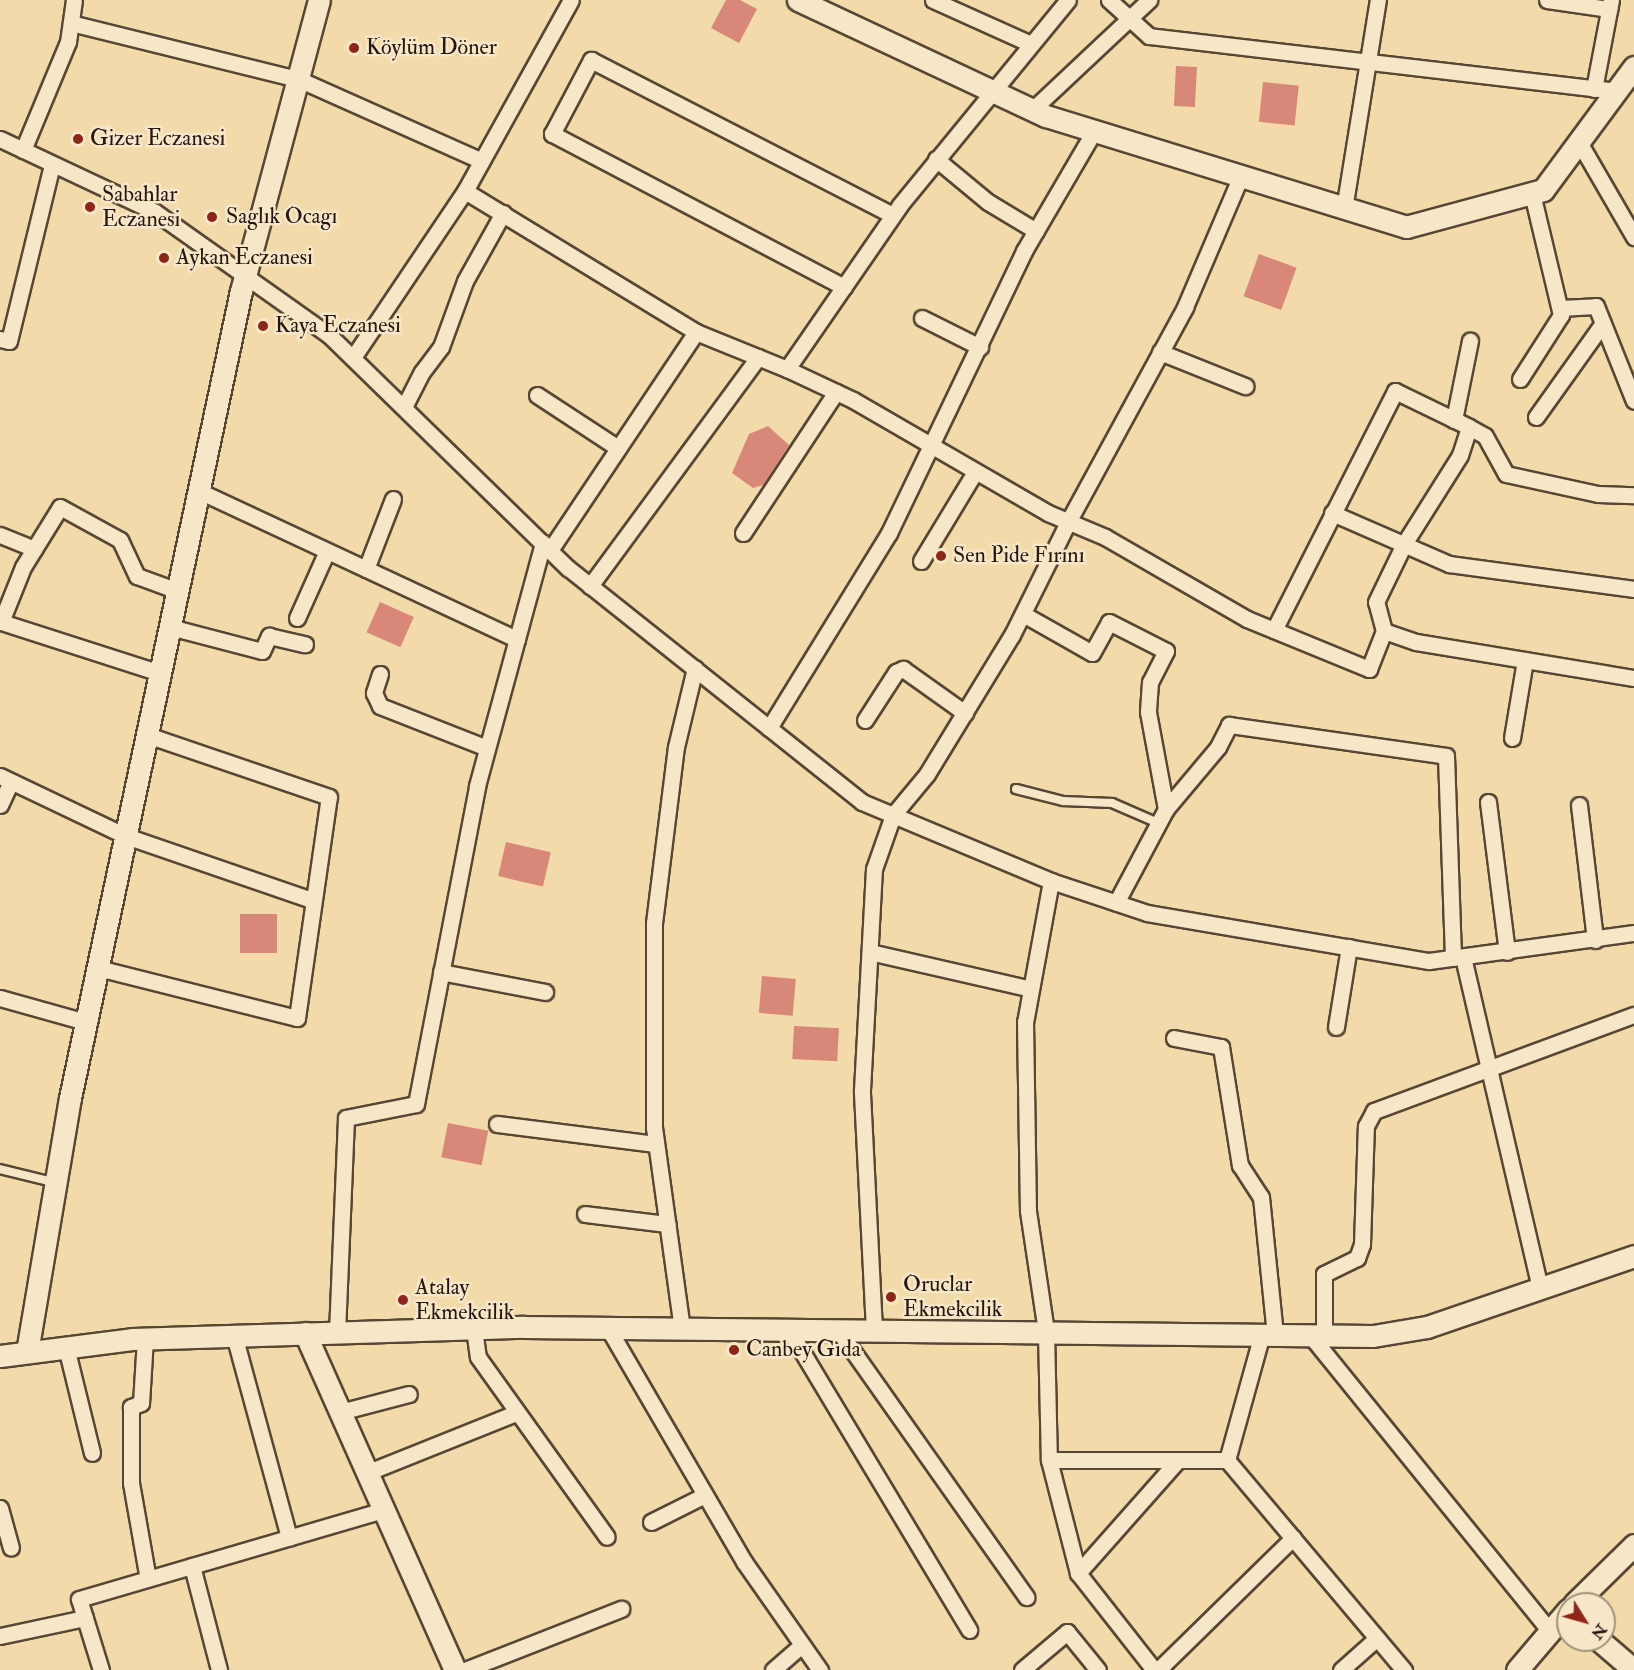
<!DOCTYPE html>
<html>
<head>
<meta charset="utf-8">
<style>
	body { margin:0 }
	#map { position:relative; width:1634px; height:1670px; overflow:hidden; background:#f2daaa; font-family:"IM FELL Double Pica",serif }
	div>[style] { position:absolute }
	[style*='--x'] { left:calc(var(--x)*1px); top:calc(var(--y)*1px); width:calc(var(--w)*1px); rotate:calc(var(--a)*1deg) }
	.building>* { inset:0; background:#d88879; transform-origin:0 0 }
	.roads { filter:drop-shadow(2px 0 #584634) drop-shadow(-2px 0 #584634) drop-shadow(0 2px #584634) drop-shadow(0 -2px #584634) }
	.lane>* { height:8px; margin:-4px; padding:0 4px; transform-origin:4px; border-radius:4px; background:#f7e7c8 }
	.street>* { height:15px; margin:-7.5px; padding:0 7.5px; transform-origin:7.5px; border-radius:7.5px; background:#f7e7c8 }
	.secondary>* { height:21px; margin:-10.5px; padding:0 10.5px; transform-origin:10.5px; border-radius:10.5px; background:#f7e7c8 }
	.dots>* { width:16px; height:16px; translate:-50% -50%; box-sizing:border-box; border:3px solid #f7e7c8; border-radius:50% }
	span { translate:-50% -50%; white-space:nowrap; text-align:center; line-height:1.15; -webkit-text-stroke:5px #f7e7c8; paint-order:stroke }
	.poi-label { font-size:22px; color:#25150d }
	.left { translate:0 -50%; text-align:left }
	.north { position:absolute; left:1556px; top:1592px; width:60px; height:60px; box-sizing:border-box; background:#f7e7c8; border:2px solid #a3937d; border-radius:50%; rotate:127deg; font-size:16px; font-weight:700; line-height:24px; text-align:center; color:#25150d }
	.north::after { content:''; display:block; margin:auto; width:21px; height:27px; background:#8f2418; clip-path:polygon(50% 0,100% 100%,50% 72%,0 100%) }
</style>
</head>
<body>
<div id="map">
	<div class="building">
		<i style="clip-path:polygon(726px 0,740px 0,757px 9px,739px 43px,711px 28px)"></i>
		<i style="left:1176px;top:66px;width:21px;height:40px;rotate:3deg"></i>
		<i style="left:1263px;top:82px;width:36px;height:40px;rotate:6deg"></i>
		<i style="left:1259px;top:254px;width:40px;height:45px;rotate:20deg"></i>
		<i style="clip-path:polygon(768px 426px,789px 445px,763px 485px,753px 488px,732px 473px,749px 434px)"></i>
		<i style="left:380px;top:602px;width:37px;height:33px;rotate:24deg"></i>
		<i style="left:506px;top:842px;width:46px;height:35px;rotate:13deg"></i>
		<i style="left:240px;top:914px;width:37px;height:39px"></i>
		<i style="left:762px;top:976px;width:34px;height:37px;rotate:5deg"></i>
		<i style="left:794px;top:1026px;width:45px;height:33px;rotate:3deg"></i>
		<i style="left:448px;top:1123px;width:41px;height:35px;rotate:11deg"></i>
	</div>
	<div class="roads">
		<div class="lane">
			<i style="--x:1016;--y:789;--w:49;--a:14.3"></i>
			<i style="--x:1063;--y:801;--w:49;--a:2.3"></i>
			<i style="--x:1112;--y:803;--w:50;--a:23.5"></i>
			<i style="--x:0;--y:1169;--w:55;--a:13.8"></i>
		</div>
		<div class="street">
			<i style="--x:933;--y:0;--w:107;--a:24.2"></i>
			<i style="--x:1109;--y:0;--w:54;--a:42"></i>
			<i style="--x:1149;--y:36;--w:470;--a:6.7"></i>
			<i style="--x:1547;--y:0;--w:63;--a:8.3"></i>
			<i style="--x:71;--y:23;--w:234;--a:13.9"></i>
			<i style="--x:298;--y:79;--w:201;--a:24"></i>
			<i style="--x:1594;--y:89;--w:91;--a:-79.2"></i>
			<i style="--x:1032;--y:110;--w:161;--a:-43.2"></i>
			<i style="--x:0;--y:139;--w:171;--a:25.2"></i>
			<i style="--x:155;--y:212;--w:213;--a:35.3"></i>
			<i style="--x:329;--y:335;--w:334;--a:44.3"></i>
			<i style="--x:568;--y:568;--w:376;--a:38.5"></i>
			<i style="--x:862;--y:802;--w:205;--a:22.7"></i>
			<i style="--x:1051;--y:881;--w:101;--a:18.4"></i>
			<i style="--x:1147;--y:913;--w:286;--a:9.7"></i>
			<i style="--x:1429;--y:961;--w:207;--a:-7.8"></i>
			<i style="--x:1579;--y:142;--w:110;--a:59.9"></i>
			<i style="--x:23;--y:150;--w:117;--a:-67.4"></i>
			<i style="--x:68;--y:42;--w:42;--a:-81.9"></i>
			<i style="--x:936;--y:159;--w:67;--a:39.6"></i>
			<i style="--x:988;--y:202;--w:56;--a:31.1"></i>
			<i style="--x:465;--y:191;--w:271;--a:31.4"></i>
			<i style="--x:696;--y:332;--w:262;--a:123.8"></i>
			<i style="--x:1344;--y:209;--w:212;--a:-80.8"></i>
			<i style="--x:844;--y:287;--w:330;--a:-152.3"></i>
			<i style="--x:552;--y:134;--w:84;--a:-62.2"></i>
			<i style="--x:591;--y:60;--w:339;--a:27.2"></i>
			<i style="--x:1560;--y:308;--w:36;--a:-3"></i>
			<i style="--x:1596;--y:306;--w:102;--a:68.2"></i>
			<i style="--x:922;--y:318;--w:65;--a:26.6"></i>
			<i style="--x:696;--y:332;--w:98;--a:22.1"></i>
			<i style="--x:787;--y:369;--w:199;--a:-55.4"></i>
			<i style="--x:900;--y:205;--w:265;--a:-50.7"></i>
			<i style="--x:0;--y:339;--w:9;--a:13"></i>
			<i style="--x:9;--y:341;--w:182;--a:-76.3"></i>
			<i style="--x:1160;--y:352;--w:92;--a:21.8"></i>
			<i style="--x:354;--y:356;--w:199;--a:-56.1"></i>
			<i style="--x:465;--y:191;--w:218;--a:-61"></i>
			<i style="--x:787;--y:369;--w:73;--a:25.2"></i>
			<i style="--x:853;--y:400;--w:225;--a:30.1"></i>
			<i style="--x:1048;--y:513;--w:62;--a:22.8"></i>
			<i style="--x:1105;--y:537;--w:164;--a:30"></i>
			<i style="--x:1247;--y:619;--w:132;--a:22.3"></i>
			<i style="--x:1369;--y:669;--w:41;--a:-68.5"></i>
			<i style="--x:1384;--y:631;--w:34;--a:19"></i>
			<i style="--x:1416;--y:642;--w:221;--a:9.4"></i>
			<i style="--x:1520;--y:379;--w:76;--a:-57.4"></i>
			<i style="--x:1561;--y:315;--w:125;--a:-103.4"></i>
			<i style="--x:537;--y:395;--w:97;--a:33.2"></i>
			<i style="--x:404;--y:407;--w:39;--a:-63"></i>
			<i style="--x:422;--y:372;--w:31;--a:-53"></i>
			<i style="--x:441;--y:347;--w:70;--a:-70"></i>
			<i style="--x:465;--y:281;--w:78;--a:-60.8"></i>
			<i style="--x:1536;--y:417;--w:115;--a:-54.5"></i>
			<i style="--x:1454;--y:420;--w:81;--a:-78.6"></i>
			<i style="--x:199;--y:491;--w:351;--a:25"></i>
			<i style="--x:1332;--y:513;--w:128;--a:23.6"></i>
			<i style="--x:1449;--y:564;--w:187;--a:7.7"></i>
			<i style="--x:743;--y:533;--w:169;--a:-56.6"></i>
			<i style="--x:0;--y:535;--w:37;--a:22"></i>
			<i style="--x:921;--y:561;--w:104;--a:-58.8"></i>
			<i style="--x:366;--y:569;--w:75;--a:-68.9"></i>
			<i style="--x:590;--y:586;--w:284;--a:-53.7"></i>
			<i style="--x:1023;--y:614;--w:79;--a:29.5"></i>
			<i style="--x:1092;--y:653;--w:35;--a:-61"></i>
			<i style="--x:1109;--y:622;--w:64;--a:27"></i>
			<i style="--x:1166;--y:651;--w:35;--a:117"></i>
			<i style="--x:1150;--y:682;--w:30;--a:94"></i>
			<i style="--x:1148;--y:712;--w:99;--a:79.5"></i>
			<i style="--x:1166;--y:809;--w:106;--a:118"></i>
			<i style="--x:297;--y:618;--w:73;--a:-65.9"></i>
			<i style="--x:170;--y:627;--w:95;--a:14.6"></i>
			<i style="--x:262;--y:651;--w:17;--a:-65"></i>
			<i style="--x:269;--y:636;--w:37;--a:13"></i>
			<i style="--x:1274;--y:630;--w:268;--a:-63.1"></i>
			<i style="--x:1395;--y:391;--w:82;--a:25.9"></i>
			<i style="--x:1384;--y:631;--w:30;--a:-105"></i>
			<i style="--x:1376;--y:602;--w:64;--a:-64.2"></i>
			<i style="--x:1404;--y:544;--w:105;--a:-57.8"></i>
			<i style="--x:1460;--y:455;--w:29;--a:-72"></i>
			<i style="--x:1469;--y:427;--w:18;--a:29"></i>
			<i style="--x:1485;--y:436;--w:43;--a:61.1"></i>
			<i style="--x:1506;--y:474;--w:94;--a:12.3"></i>
			<i style="--x:1598;--y:494;--w:36;--a:2"></i>
			<i style="--x:160;--y:673;--w:167;--a:-162.2"></i>
			<i style="--x:1;--y:622;--w:59;--a:-68.2"></i>
			<i style="--x:23;--y:567;--w:70;--a:-58.3"></i>
			<i style="--x:60;--y:507;--w:68;--a:28.8"></i>
			<i style="--x:120;--y:540;--w:40;--a:65"></i>
			<i style="--x:137;--y:576;--w:44;--a:20.1"></i>
			<i style="--x:380;--y:674;--w:20;--a:108"></i>
			<i style="--x:374;--y:693;--w:14;--a:65"></i>
			<i style="--x:380;--y:706;--w:115;--a:21.4"></i>
			<i style="--x:865;--y:720;--w:57;--a:-57.1"></i>
			<i style="--x:896;--y:672;--w:8;--a:-23"></i>
			<i style="--x:903;--y:669;--w:76;--a:35.4"></i>
			<i style="--x:769;--y:728;--w:229;--a:-58.4"></i>
			<i style="--x:889;--y:533;--w:313;--a:-64.4"></i>
			<i style="--x:1024;--y:251;--w:137;--a:-59.7"></i>
			<i style="--x:1512;--y:738;--w:79;--a:-80.5"></i>
			<i style="--x:0;--y:776;--w:140;--a:25.5"></i>
			<i style="--x:126;--y:836;--w:197;--a:19"></i>
			<i style="--x:1488;--y:802;--w:151;--a:82.8"></i>
			<i style="--x:0;--y:805;--w:26;--a:-65"></i>
			<i style="--x:1579;--y:805;--w:136;--a:83.2"></i>
			<i style="--x:1166;--y:809;--w:81;--a:-50"></i>
			<i style="--x:1218;--y:747;--w:25;--a:-63"></i>
			<i style="--x:1229;--y:725;--w:219;--a:8.1"></i>
			<i style="--x:1446;--y:756;--w:202;--a:88"></i>
			<i style="--x:1051;--y:881;--w:143;--a:100.4"></i>
			<i style="--x:1025;--y:1022;--w:189;--a:89.1"></i>
			<i style="--x:1028;--y:1211;--w:122;--a:81.5"></i>
			<i style="--x:1046;--y:1332;--w:128;--a:88.7"></i>
			<i style="--x:1049;--y:1460;--w:117;--a:75.6"></i>
			<i style="--x:1078;--y:1573;--w:123;--a:51.9"></i>
			<i style="--x:870;--y:952;--w:165;--a:12.9"></i>
			<i style="--x:1463;--y:957;--w:340;--a:76.9"></i>
			<i style="--x:98;--y:968;--w:205;--a:14.1"></i>
			<i style="--x:297;--y:1018;--w:223;--a:-81.8"></i>
			<i style="--x:329;--y:797;--w:192;--a:-161.2"></i>
			<i style="--x:441;--y:972;--w:106;--a:10.9"></i>
			<i style="--x:0;--y:998;--w:89;--a:15.6"></i>
			<i style="--x:1336;--y:1027;--w:81;--a:-80.8"></i>
			<i style="--x:1174;--y:1038;--w:48;--a:10.8"></i>
			<i style="--x:1221;--y:1047;--w:120;--a:80.9"></i>
			<i style="--x:1240;--y:1165;--w:38;--a:57"></i>
			<i style="--x:1261;--y:1197;--w:138;--a:84.2"></i>
			<i style="--x:497;--y:1124;--w:160;--a:7.2"></i>
			<i style="--x:585;--y:1214;--w:83;--a:7"></i>
			<i style="--x:608;--y:1328;--w:272;--a:59.8"></i>
			<i style="--x:745;--y:1563;--w:131;--a:55"></i>
			<i style="--x:474;--y:1329;--w:28;--a:82"></i>
			<i style="--x:478;--y:1357;--w:221;--a:54.4"></i>
			<i style="--x:682;--y:1329;--w:203;--a:-97.9"></i>
			<i style="--x:654;--y:1128;--w:205;--a:-90"></i>
			<i style="--x:654;--y:923;--w:177;--a:-82.9"></i>
			<i style="--x:676;--y:747;--w:81;--a:-76.5"></i>
			<i style="--x:789;--y:1330;--w:350;--a:59"></i>
			<i style="--x:838;--y:1330;--w:327;--a:54.8"></i>
			<i style="--x:874;--y:1330;--w:240;--a:-92.9"></i>
			<i style="--x:862;--y:1090;--w:221;--a:-86.9"></i>
			<i style="--x:874;--y:869;--w:57;--a:-70.6"></i>
			<i style="--x:893;--y:815;--w:53;--a:-50.3"></i>
			<i style="--x:927;--y:774;--w:163;--a:-58.6"></i>
			<i style="--x:1012;--y:635;--w:126;--a:-63.6"></i>
			<i style="--x:1068;--y:522;--w:245;--a:-61.4"></i>
			<i style="--x:1185;--y:307;--w:140;--a:-66.9"></i>
			<i style="--x:337;--y:1333;--w:215;--a:-87.6"></i>
			<i style="--x:346;--y:1118;--w:71;--a:-11.3"></i>
			<i style="--x:416;--y:1104;--w:324;--a:-79.1"></i>
			<i style="--x:477;--y:786;--w:252;--a:-74.8"></i>
			<i style="--x:1262;--y:1334;--w:131;--a:105.5"></i>
			<i style="--x:1227;--y:1460;--w:275;--a:49.9"></i>
			<i style="--x:234;--y:1335;--w:210;--a:74.8"></i>
			<i style="--x:1310;--y:1335;--w:381;--a:51"></i>
			<i style="--x:1324;--y:1335;--w:61;--a:-90"></i>
			<i style="--x:1324;--y:1274;--w:37;--a:-26"></i>
			<i style="--x:1357;--y:1258;--w:15;--a:-70"></i>
			<i style="--x:1362;--y:1244;--w:118;--a:-88.1"></i>
			<i style="--x:1366;--y:1126;--w:17;--a:-62"></i>
			<i style="--x:1374;--y:1111;--w:277;--a:-20.3"></i>
			<i style="--x:145;--y:1338;--w:65;--a:93.5"></i>
			<i style="--x:141;--y:1403;--w:11;--a:158"></i>
			<i style="--x:131;--y:1407;--w:76;--a:90"></i>
			<i style="--x:131;--y:1483;--w:97;--a:80"></i>
			<i style="--x:66;--y:1347;--w:109;--a:76.2"></i>
			<i style="--x:340;--y:1412;--w:71;--a:-14.6"></i>
			<i style="--x:1049;--y:1460;--w:178;--a:0"></i>
			<i style="--x:366;--y:1473;--w:162;--a:-21.8"></i>
			<i style="--x:0;--y:1508;--w:41;--a:74.6"></i>
			<i style="--x:651;--y:1522;--w:60;--a:-26.6"></i>
			<i style="--x:192;--y:1566;--w:107;--a:75.4"></i>
			<i style="--x:1078;--y:1573;--w:151;--a:-48.5"></i>
			<i style="--x:0;--y:1636;--w:87;--a:-12"></i>
			<i style="--x:101;--y:1670;--w:74;--a:-107.2"></i>
			<i style="--x:79;--y:1599;--w:318;--a:-16.3"></i>
			<i style="--x:465;--y:1670;--w:168;--a:-21.4"></i>
			<i style="--x:773;--y:1670;--w:38;--a:-41"></i>
			<i style="--x:1022;--y:1670;--w:59;--a:-40.2"></i>
			<i style="--x:1067;--y:1632;--w:49;--a:50.8"></i>
			<i style="--x:1158;--y:1670;--w:189;--a:-44.4"></i>
			<i style="--x:1341;--y:1670;--w:48;--a:-41.6"></i>
		</div>
		<div class="secondary">
			<i style="--x:798;--y:0;--w:274;--a:25.1"></i>
			<i style="--x:1046;--y:116;--w:377;--a:17.1"></i>
			<i style="--x:1406;--y:227;--w:142;--a:-15.1"></i>
			<i style="--x:1543;--y:190;--w:153;--a:-53.5"></i>
			<i style="--x:305;--y:1333;--w:369;--a:66"></i>
			<i style="--x:27;--y:1352;--w:258;--a:-80.4"></i>
			<i style="--x:70;--y:1098;--w:825;--a:-78.04"></i>
			<i style="--x:241;--y:291;--w:301;--a:-75"></i>
			<i style="--x:0;--y:1356;--w:133;--a:-7.3"></i>
			<i style="--x:132;--y:1339;--w:392;--a:-1.8"></i>
			<i style="--x:524;--y:1327;--w:849;--a:0.61"></i>
			<i style="--x:1373;--y:1336;--w:55;--a:-9.5"></i>
			<i style="--x:1427;--y:1327;--w:219;--a:-18.9"></i>
			<i style="--x:1574;--y:1604;--w:84;--a:-44.5"></i>
			<i style="--x:1599;--y:1640;--w:46;--a:40.6"></i>
			<i style="--x:1517;--y:1670;--w:79;--a:-49.6"></i>
		</div>
	</div>
	<div class="dots">
		<i style="left:354px;top:48px;background:#8f2418"></i>
		<i style="left:78px;top:139px;background:#8f2418"></i>
		<i style="left:90px;top:207px;background:#8f2418"></i>
		<i style="left:212px;top:217px;background:#8f2418"></i>
		<i style="left:164px;top:258px;background:#8f2418"></i>
		<i style="left:263px;top:326px;background:#8f2418"></i>
		<i style="left:941px;top:556px;background:#8f2418"></i>
		<i style="left:891px;top:1297px;background:#8f2418"></i>
		<i style="left:403px;top:1300px;background:#8f2418"></i>
		<i style="left:734px;top:1350px;background:#8f2418"></i>
	</div>
	<div class="poi-label">
		<span class="left" style="left:366px;top:48px">Köylüm Döner</span>
		<span class="left" style="left:90px;top:139px">Gizer Eczanesi</span>
		<span class="left" style="left:102px;top:207px">Sabahlar<br>Eczanesi</span>
		<span class="left" style="left:226px;top:217px">Saglık Ocagı</span>
		<span class="left" style="left:176px;top:258px">Aykan Eczanesi</span>
		<span class="left" style="left:275px;top:326px">Kaya Eczanesi</span>
		<span class="left" style="left:953px;top:556px">Sen Pide Fırını</span>
		<span class="left" style="left:903px;top:1297px">Oruclar<br>Ekmekcilik</span>
		<span class="left" style="left:415px;top:1300px">Atalay<br>Ekmekcilik</span>
		<span class="left" style="left:746px;top:1350px">Canbey Gıda</span>
	</div>
	<div class="north">N</div>
</div>
</body>
</html>
